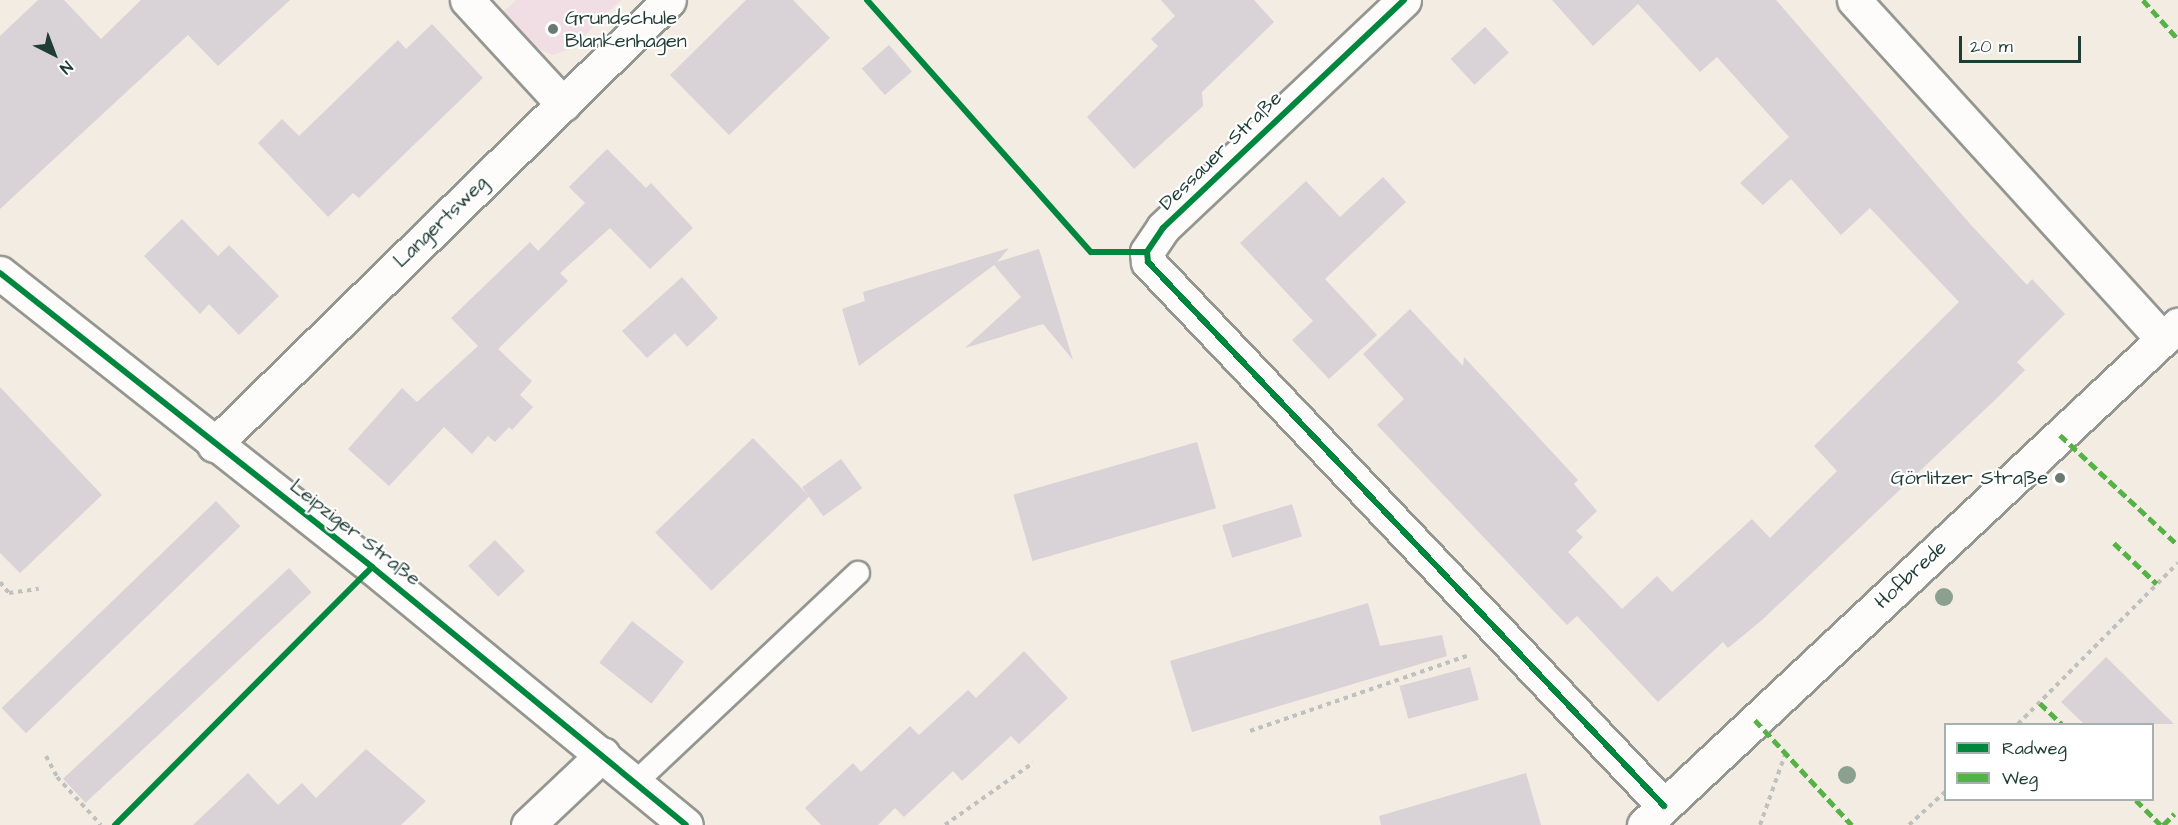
<!DOCTYPE html>
<html>
<head>
<meta charset="utf-8">
<style>
	body { margin:0 }
	#map { position:relative; width:2178px; height:825px; overflow:hidden; background:#f3ece3; font-family:"Architects Daughter",sans-serif }
	div>[style] { position:absolute }
	[style*='--x'] { left:calc(var(--x)*1px); top:calc(var(--y)*1px); width:calc(var(--w)*1px); rotate:calc(var(--a)*1deg) }
	.built>* { inset:0; background:#f1dde4 }
	.building>* { inset:0; background:#d9d2d7; transform-origin:0 0 }
	.path>* { height:4px; margin-top:-2px; transform-origin:0; background:repeating-linear-gradient(90deg,#bfc1be 0 4.5px,transparent 0 9px) }
	.roads { filter:drop-shadow(2px 0 #949690) drop-shadow(-2px 0 #949690) drop-shadow(0 2px #949690) drop-shadow(0 -2px #949690) }
	.lane>* { height:22px; margin:-11px; padding:0 11px; transform-origin:11px; border-radius:11px; background:#fdfcfb }
	.street>* { height:33px; margin:-16.5px; padding:0 16.5px; transform-origin:16.5px; border-radius:16.5px; background:#fdfcfb }
	.quiet>* { height:4.5px; margin-top:-2.25px; transform-origin:0; background:repeating-linear-gradient(90deg,#55b346 0 9px,transparent 0 13.5px) }
	.cycleway>* { height:6px; margin:-3px; padding:0 3px; transform-origin:3px; border-radius:3px; background:#00873e }
	.trees>* { width:18px; height:18px; margin:-9px; border-radius:50%; background:#8ca08f }
	.dots>* { width:16px; height:16px; translate:-50% -50%; box-sizing:border-box; border:3px solid #fff; border-radius:50% }
	span { translate:-50% -50%; white-space:nowrap; text-align:center; line-height:1.15; -webkit-text-stroke:4.5px #fff; paint-order:stroke }
	.poi-label { font-size:20px; color:#1f3d34 }
	.left { translate:0 -50%; text-align:left }
	.right { translate:-100% -50%; text-align:right }
	.street-label { font-size:20px; color:#1f3d34 }
	.legend { position:absolute; left:1944px; top:723px; width:210px; height:78px; box-sizing:border-box; background:#fff; border:2px solid #a5b1ae; margin:0; padding:8px 10px; list-style:none; font-size:18px; color:#1f3d34 }
	.legend li { display:flex; align-items:center; gap:12px; height:30px }
	.legend b { width:30px; border:2px solid #a5b1ae }
	.north { position:absolute; left:24px; top:24px; width:60px; height:60px; -webkit-text-stroke:4px #fff; paint-order:stroke; rotate:138deg; font-size:16px; font-weight:700; line-height:24px; text-align:center; color:#1f3d34 }
	.north::after { content:''; display:block; margin:auto; width:21px; height:27px; background:#1f3d34; clip-path:polygon(50% 0,100% 100%,50% 72%,0 100%) }
	.scale { position:absolute; left:1959px; top:36px; width:122px; height:27px; box-sizing:border-box; border:3px solid #1f3d34; border-top:0; padding-left:8px; font-size:18px; line-height:21px; white-space:nowrap; color:#1f3d34; -webkit-text-stroke:4px #fff; paint-order:stroke }
</style>
</head>
<body>
<div id="map">
	<div class="built">
		<i style="clip-path:polygon(516px 0,621px 0,571px 49px,552px 55px,529px 44px,501px 14px)"></i>
	</div>
	<div class="building">
		<i style="clip-path:polygon(38px 0,64px 0,101px 39px,141px 0,290px 0,218px 66px,188px 35px,0 209px,0 36px)"></i>
		<i style="clip-path:polygon(746px 0,793px 0,830px 38px,729px 135px,670px 75px)"></i>
		<i style="clip-path:polygon(1161px 0,1254px 0,1274px 22px,1202px 92px,1203px 106px,1134px 169px,1087px 117px,1158px 46px,1151px 39px,1175px 16px)"></i>
		<i style="clip-path:polygon(1552px 0,1776px 0,1971px 225px,2027px 285px,2032px 279px,2065px 314px,2017px 362px,2025px 370px,1997px 398px,1762px 620px,1728px 648px,1723px 642px,1658px 702px,1577px 616px,1567px 625px,1377px 425px,1404px 399px,1363px 354px,1410px 309px,1463px 366px,1464px 357px,1578px 480px,1574px 484px,1597px 511px,1576px 531px,1583px 537px,1568px 552px,1622px 609px,1657px 576px,1672px 592px,1752px 519px,1770px 538px,1837px 471px,1814px 446px,1959px 302px,1870px 208px,1841px 235px,1791px 179px,1763px 205px,1740px 183px,1789px 137px,1717px 57px,1700px 72px,1638px 4px,1593px 46px)"></i>
		<i style="clip-path:polygon(432px 24px,483px 78px,359px 198px,353px 193px,328px 217px,258px 143px,282px 119px,299px 136px,398px 40px,406px 49px)"></i>
		<i style="left:1485px;top:27px;width:35px;height:47px;rotate:47deg"></i>
		<i style="left:889px;top:45px;width:35px;height:36px;rotate:49deg"></i>
		<i style="clip-path:polygon(607px 149px,646px 188px,651px 183px,693px 228px,650px 269px,610px 228px,560px 273px,568px 281px,498px 349px,532px 381px,520px 395px,533px 407px,512px 430px,509px 427px,495px 442px,488px 436px,472px 454px,444px 427px,389px 486px,348px 449px,402px 388px,417px 402px,478px 346px,451px 318px,530px 242px,538px 251px,585px 203px,569px 187px)"></i>
		<i style="clip-path:polygon(1383px 177px,1406px 202px,1325px 279px,1377px 335px,1329px 379px,1292px 340px,1313px 321px,1240px 243px,1306px 181px,1340px 217px)"></i>
		<i style="clip-path:polygon(182px 219px,218px 256px,229px 245px,279px 296px,239px 335px,209px 304px,200px 314px,144px 256px)"></i>
		<i style="clip-path:polygon(1009px 248px,997px 262px,1039px 249px,1073px 360px,1043px 324px,965px 348px,1021px 297px,994px 265px,859px 366px,842px 309px,865px 301px,863px 292px)"></i>
		<i style="clip-path:polygon(682px 277px,718px 318px,687px 347px,675px 333px,647px 358px,622px 331px)"></i>
		<i style="clip-path:polygon(0 387px,102px 495px,20px 573px,0 553px)"></i>
		<i style="left:753px;top:438px;width:81px;height:136px;rotate:46deg"></i>
		<i style="left:1197px;top:442px;width:69px;height:191px;rotate:74deg"></i>
		<i style="left:841px;top:459px;width:36px;height:48px;rotate:54deg"></i>
		<i style="left:216px;top:501px;width:35px;height:298px;rotate:46deg"></i>
		<i style="left:1292px;top:504px;width:34px;height:73px;rotate:73deg"></i>
		<i style="left:495px;top:540px;width:43px;height:37px;rotate:46deg"></i>
		<i style="left:289px;top:568px;width:33px;height:309px;rotate:47deg"></i>
		<i style="clip-path:polygon(1368px 603px,1380px 646px,1442px 635px,1447px 656px,1192px 732px,1170px 661px)"></i>
		<i style="left:632px;top:621px;width:66px;height:53px;rotate:38deg"></i>
		<i style="clip-path:polygon(1024px 651px,1068px 698px,1019px 744px,1011px 736px,962px 781px,953px 771px,904px 817px,895px 808px,878px 825px,821px 825px,805px 808px,853px 763px,861px 772px,910px 726px,919px 735px,968px 690px,976px 698px)"></i>
		<i style="clip-path:polygon(2106px 657px,2174px 724px,2084px 724px,2061px 702px)"></i>
		<i style="left:1470px;top:667px;width:34px;height:73px;rotate:75deg"></i>
		<i style="clip-path:polygon(366px 749px,426px 801px,401px 825px,193px 825px,248px 773px,278px 805px,302px 783px,316px 798px)"></i>
		<i style="clip-path:polygon(1526px 773px,1541px 825px,1381px 825px,1379px 816px)"></i>
	</div>
	<div class="path">
		<i style="--x:0;--y:582;--w:14;--a:51"></i>
		<i style="--x:9;--y:593;--w:30;--a:-8"></i>
		<i style="--x:2018;--y:724;--w:227;--a:-45.2"></i>
		<i style="--x:1250;--y:731;--w:233;--a:-19.1"></i>
		<i style="--x:46;--y:756;--w:24;--a:62"></i>
		<i style="--x:57;--y:777;--w:65;--a:47.5"></i>
		<i style="--x:945;--y:825;--w:108;--a:-35.2"></i>
		<i style="--x:1760;--y:825;--w:77;--a:-70.4"></i>
		<i style="--x:1909;--y:825;--w:50;--a:-42.6"></i>
	</div>
	<div class="roads">
		<div class="lane">
			<i style="--x:636;--y:782;--w:305;--a:-43.3"></i>
		</div>
		<div class="street">
			<i style="--x:467;--y:0;--w:142;--a:47.3"></i>
			<i style="--x:1404;--y:0;--w:332;--a:136.6"></i>
			<i style="--x:1163;--y:228;--w:29;--a:124"></i>
			<i style="--x:1147;--y:252;--w:10;--a:84"></i>
			<i style="--x:1148;--y:262;--w:750;--a:46.51"></i>
			<i style="--x:1854;--y:0;--w:458;--a:47.7"></i>
			<i style="--x:0;--y:273;--w:474;--a:38.3"></i>
			<i style="--x:372;--y:567;--w:406;--a:39.4"></i>
			<i style="--x:214;--y:445;--w:636;--a:-44.36"></i>
			<i style="--x:528;--y:825;--w:103;--a:-43.4"></i>
			<i style="--x:1644;--y:825;--w:732;--a:-43.12"></i>
		</div>
	</div>
	<div class="quiet">
		<i style="--x:2143;--y:0;--w:52;--a:48.1"></i>
		<i style="--x:2060;--y:435;--w:161;--a:43"></i>
		<i style="--x:2114;--y:543;--w:59;--a:43.6"></i>
		<i style="--x:2040;--y:703;--w:30;--a:44"></i>
		<i style="--x:1755;--y:720;--w:143;--a:47.3"></i>
		<i style="--x:2136;--y:800;--w:35;--a:45"></i>
		<i style="--x:2163;--y:825;--w:16;--a:-45"></i>
	</div>
	<div class="cycleway">
		<i style="--x:867;--y:0;--w:337;--a:48.4"></i>
		<i style="--x:1091;--y:252;--w:56;--a:0"></i>
		<i style="--x:1404;--y:0;--w:332;--a:136.6"></i>
		<i style="--x:1163;--y:228;--w:29;--a:124"></i>
		<i style="--x:1147;--y:252;--w:10;--a:84"></i>
		<i style="--x:1148;--y:262;--w:750;--a:46.51"></i>
		<i style="--x:0;--y:273;--w:474;--a:38.3"></i>
		<i style="--x:372;--y:567;--w:406;--a:39.4"></i>
		<i style="--x:115;--y:825;--w:364;--a:-45.1"></i>
	</div>
	<div class="trees">
		<i style="left:1944px;top:597px"></i>
		<i style="left:1847px;top:775px"></i>
	</div>
	<div class="dots">
		<i style="left:553px;top:29px;background:#697a71"></i>
		<i style="left:2060px;top:478px;background:#697a71"></i>
	</div>
	<div class="poi-label">
		<span class="left" style="left:565px;top:30px">Grundschule<br>Blankenhagen</span>
		<span class="right" style="left:2048px;top:478px">Görlitzer Straße</span>
	</div>
	<div class="street-label">
		<span style="left:1221px;top:151px;rotate:-44deg">Dessauer Straße</span>
		<span style="left:441px;top:222px;rotate:-44deg">Langertsweg</span>
		<span style="left:355px;top:533px;rotate:38deg">Leipziger Straße</span>
		<span style="left:1911px;top:575px;rotate:-43deg">Hofbrede</span>
	</div>
	<ul class="legend">
	<li><b style="height:8px;background:#00873e"></b>Radweg</li>
	<li><b style="height:8px;background:#55b346"></b>Weg</li>
	</ul>
	<div class="north">N</div>
	<div class="scale">20 m</div>
</div>
</body>
</html>
